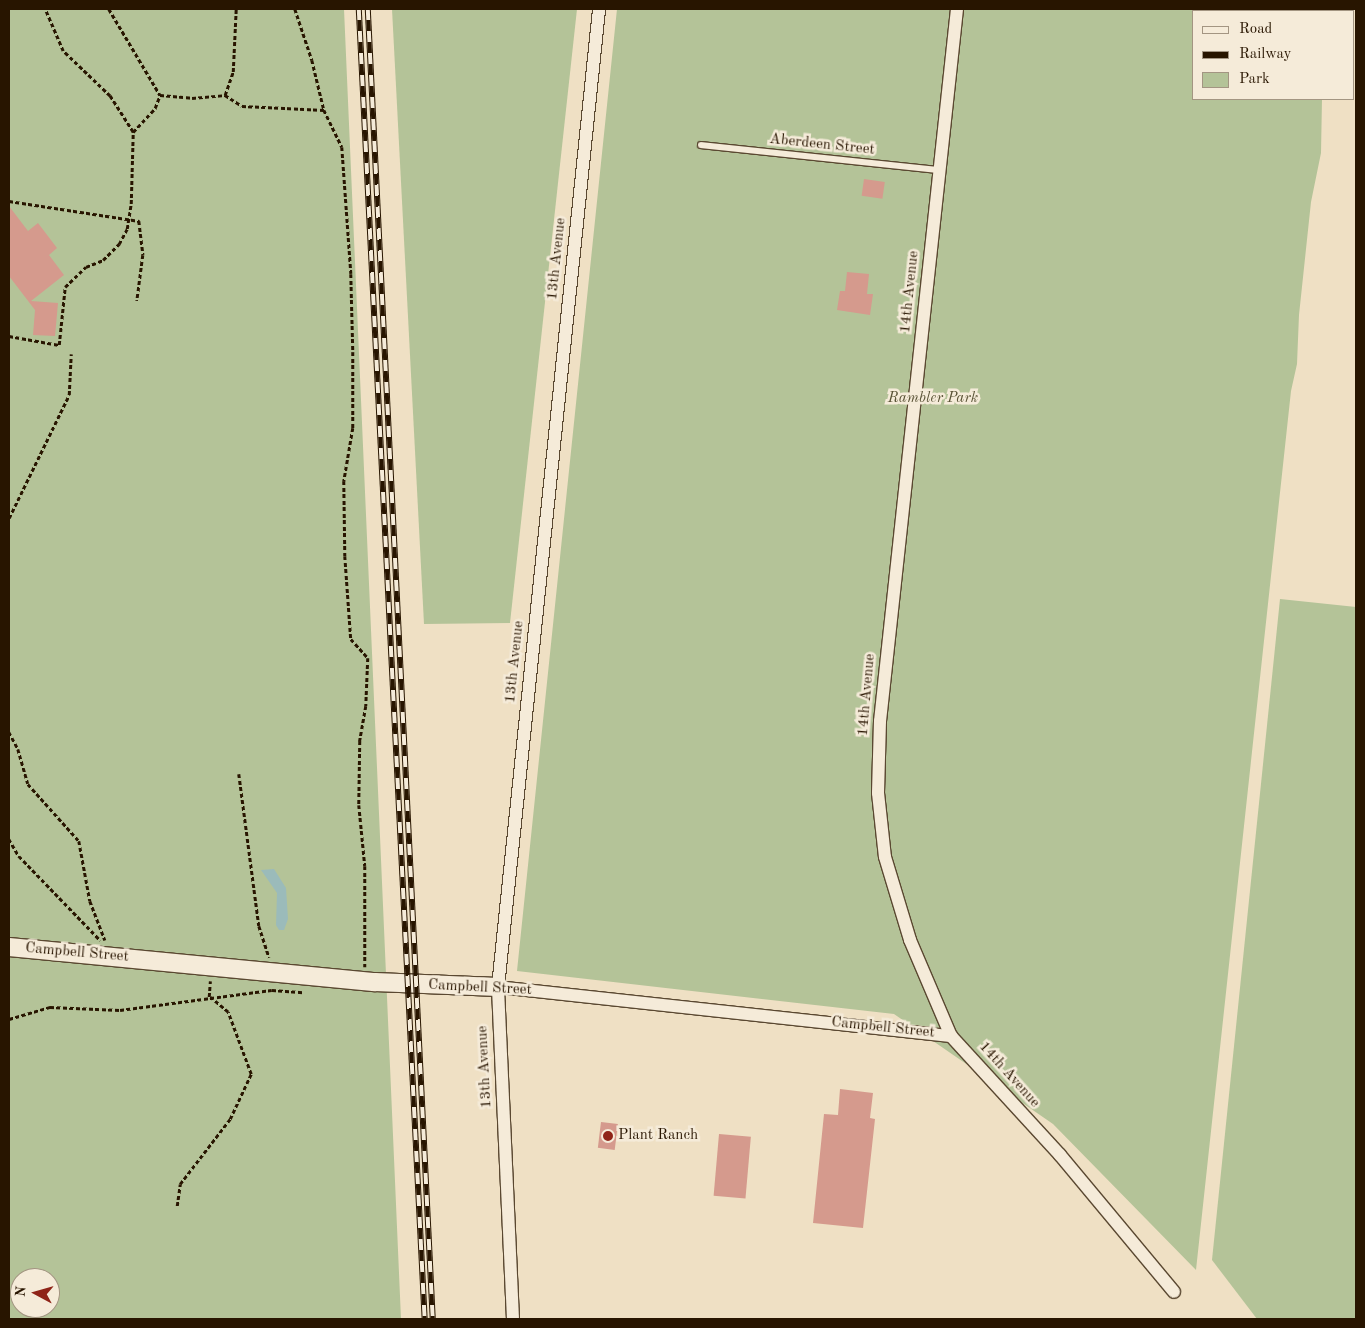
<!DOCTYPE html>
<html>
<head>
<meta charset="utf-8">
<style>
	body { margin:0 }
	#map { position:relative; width:1365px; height:1328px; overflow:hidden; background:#efe0c4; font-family:"Old Standard TT",serif }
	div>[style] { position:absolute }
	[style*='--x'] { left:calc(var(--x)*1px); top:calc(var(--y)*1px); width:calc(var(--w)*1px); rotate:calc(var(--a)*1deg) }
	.green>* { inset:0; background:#b4c398 }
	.water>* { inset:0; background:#9bbbba }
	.building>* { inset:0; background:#d59a8d; transform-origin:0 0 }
	.path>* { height:2.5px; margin-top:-1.25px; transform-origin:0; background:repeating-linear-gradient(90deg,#281500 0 4px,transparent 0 6.5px) }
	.roads { filter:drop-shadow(1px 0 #5a4831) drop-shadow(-1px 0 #5a4831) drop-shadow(0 1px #5a4831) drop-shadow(0 -1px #5a4831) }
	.lane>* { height:6px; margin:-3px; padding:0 3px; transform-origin:3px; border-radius:3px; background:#f5ebd9 }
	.street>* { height:12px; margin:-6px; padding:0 6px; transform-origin:6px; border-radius:6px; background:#f5ebd9 }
	.secondary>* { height:18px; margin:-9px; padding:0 9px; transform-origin:9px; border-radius:9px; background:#f5ebd9 }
	.rail>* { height:5.5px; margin-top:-2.75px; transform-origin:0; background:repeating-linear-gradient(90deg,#f5ebd9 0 11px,#281500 0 22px); box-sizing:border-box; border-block:1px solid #281500 }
	.dots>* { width:14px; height:14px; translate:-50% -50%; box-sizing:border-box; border:2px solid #f5ebd9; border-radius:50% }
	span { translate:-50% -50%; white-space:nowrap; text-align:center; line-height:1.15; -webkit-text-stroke:5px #f5ebd9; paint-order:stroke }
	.street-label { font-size:15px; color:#281500 }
	.park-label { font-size:15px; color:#595235; font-style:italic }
	.poi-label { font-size:15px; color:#281500 }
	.left { translate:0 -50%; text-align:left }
	.frame { position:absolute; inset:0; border:10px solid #281500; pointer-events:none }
	.legend { position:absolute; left:1192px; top:10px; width:162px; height:90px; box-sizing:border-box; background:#f5ebd9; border:1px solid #a39582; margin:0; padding:6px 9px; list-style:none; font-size:15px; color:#281500 }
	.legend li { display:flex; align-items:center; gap:10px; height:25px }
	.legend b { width:25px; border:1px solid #a39582 }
	.north { position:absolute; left:10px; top:1268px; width:50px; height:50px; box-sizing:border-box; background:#f5ebd9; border:1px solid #a39582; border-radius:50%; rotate:276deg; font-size:14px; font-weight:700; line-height:20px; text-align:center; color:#281500 }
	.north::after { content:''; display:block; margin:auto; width:18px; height:22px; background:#8f2418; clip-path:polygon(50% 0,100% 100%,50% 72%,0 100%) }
</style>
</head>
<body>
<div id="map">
	<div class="green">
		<i style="clip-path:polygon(evenodd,9px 9px,344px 9px,401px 1319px,9px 1319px,9px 9px,20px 1278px,50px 1278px,50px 1308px,20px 1308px,20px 1278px)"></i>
		<i style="clip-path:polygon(392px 9px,577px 9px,510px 623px,424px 624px)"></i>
		<i style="clip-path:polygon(617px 9px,1332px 9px,1194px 11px,1194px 99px,1322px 99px,1321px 153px,1311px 202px,1299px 315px,1297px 364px,1291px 391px,1196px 1270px,1053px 1124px,894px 1014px,517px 971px)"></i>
		<i style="clip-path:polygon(1280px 599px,1356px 607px,1356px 1319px,1257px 1319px,1212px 1260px)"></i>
	</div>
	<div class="water">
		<i style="clip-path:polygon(274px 869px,286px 888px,288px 919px,284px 930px,279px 930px,276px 925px,277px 893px,261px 870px)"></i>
	</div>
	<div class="building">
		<i style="left:864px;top:179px;width:21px;height:17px;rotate:8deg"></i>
		<i style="clip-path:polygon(9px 206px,28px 231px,38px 223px,57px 248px,49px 255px,64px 275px,31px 301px,58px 303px,55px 336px,33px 335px,35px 310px,9px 276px)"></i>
		<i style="clip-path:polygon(847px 272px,869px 274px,867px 294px,873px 294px,870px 315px,837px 310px,840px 291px,845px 291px)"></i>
		<i style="clip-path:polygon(840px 1089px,873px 1093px,870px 1118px,875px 1119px,863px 1228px,813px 1223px,824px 1114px,838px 1115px)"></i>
		<i style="left:601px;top:1122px;width:17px;height:26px;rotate:7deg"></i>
		<i style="left:719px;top:1134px;width:32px;height:62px;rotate:5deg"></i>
	</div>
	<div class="path">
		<i style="--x:109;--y:9;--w:100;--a:59.3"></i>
		<i style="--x:160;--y:95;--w:32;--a:5"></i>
		<i style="--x:192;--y:98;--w:33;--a:-5"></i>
		<i style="--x:225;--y:95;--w:20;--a:33"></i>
		<i style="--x:242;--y:106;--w:82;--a:2.8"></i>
		<i style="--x:324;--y:110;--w:41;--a:64.1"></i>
		<i style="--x:342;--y:147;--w:127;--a:85.9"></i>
		<i style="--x:351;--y:274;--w:78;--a:88.5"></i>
		<i style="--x:353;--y:352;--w:76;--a:90"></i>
		<i style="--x:353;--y:428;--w:54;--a:99.6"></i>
		<i style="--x:344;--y:481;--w:75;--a:89.2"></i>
		<i style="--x:345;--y:556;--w:83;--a:85.9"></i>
		<i style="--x:351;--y:639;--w:25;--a:48"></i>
		<i style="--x:368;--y:658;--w:48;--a:92.4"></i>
		<i style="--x:366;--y:706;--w:36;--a:100"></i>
		<i style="--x:360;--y:741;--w:64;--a:90.9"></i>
		<i style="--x:359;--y:805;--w:61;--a:84.4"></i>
		<i style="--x:365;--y:866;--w:101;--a:90"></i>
		<i style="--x:295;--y:9;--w:54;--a:71.6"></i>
		<i style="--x:312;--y:60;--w:51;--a:76.5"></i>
		<i style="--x:225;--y:95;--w:24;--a:-71"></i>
		<i style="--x:233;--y:72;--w:63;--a:-87.3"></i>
		<i style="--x:133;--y:132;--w:33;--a:-47"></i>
		<i style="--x:155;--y:108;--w:14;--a:-69"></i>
		<i style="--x:9;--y:201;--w:132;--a:8.7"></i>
		<i style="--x:139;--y:221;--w:34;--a:83"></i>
		<i style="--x:143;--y:255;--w:46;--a:97.4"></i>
		<i style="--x:9;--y:336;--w:51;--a:10.2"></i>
		<i style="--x:59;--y:345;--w:58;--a:-84.1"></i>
		<i style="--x:65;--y:287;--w:29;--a:-44"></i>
		<i style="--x:86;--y:267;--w:18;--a:-22"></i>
		<i style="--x:103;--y:260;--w:23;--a:-45"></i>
		<i style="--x:119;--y:244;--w:17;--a:-62"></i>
		<i style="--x:127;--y:229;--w:25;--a:-81"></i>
		<i style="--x:131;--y:204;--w:72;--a:-88.4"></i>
		<i style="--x:133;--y:132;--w:43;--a:-122.6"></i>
		<i style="--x:110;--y:96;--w:65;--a:-136.2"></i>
		<i style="--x:63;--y:51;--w:46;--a:-113.2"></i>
		<i style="--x:9;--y:518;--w:137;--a:-64"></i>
		<i style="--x:69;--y:395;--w:41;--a:-87.2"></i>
		<i style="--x:9;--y:732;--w:19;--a:62"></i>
		<i style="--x:18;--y:749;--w:36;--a:74"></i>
		<i style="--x:28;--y:784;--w:76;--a:48.2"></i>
		<i style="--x:79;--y:841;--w:61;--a:79.6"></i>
		<i style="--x:90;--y:901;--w:42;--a:69"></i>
		<i style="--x:239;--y:774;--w:153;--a:82.5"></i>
		<i style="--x:259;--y:926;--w:33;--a:72"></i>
		<i style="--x:9;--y:839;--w:20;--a:60"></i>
		<i style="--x:19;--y:856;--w:117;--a:46"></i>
		<i style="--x:209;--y:997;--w:16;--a:-86"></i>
		<i style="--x:9;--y:1019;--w:43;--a:-16.3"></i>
		<i style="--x:50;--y:1007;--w:70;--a:2.5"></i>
		<i style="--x:120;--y:1010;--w:153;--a:-7.5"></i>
		<i style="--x:272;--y:990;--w:31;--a:4"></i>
		<i style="--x:177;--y:1206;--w:22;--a:-82"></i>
		<i style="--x:180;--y:1184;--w:82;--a:-52.4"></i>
		<i style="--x:230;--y:1119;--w:50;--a:-65"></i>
		<i style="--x:251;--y:1074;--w:66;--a:-110.4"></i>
		<i style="--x:228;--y:1012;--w:23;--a:-140"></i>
	</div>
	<div class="roads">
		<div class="lane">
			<i style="--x:701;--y:145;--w:240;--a:6"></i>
		</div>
		<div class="street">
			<i style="--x:957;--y:9;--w:716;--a:96.17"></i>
			<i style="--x:880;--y:721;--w:72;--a:91.6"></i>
			<i style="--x:878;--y:793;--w:64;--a:83.8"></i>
			<i style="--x:885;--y:857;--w:87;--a:73.2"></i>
			<i style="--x:910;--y:940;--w:104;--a:66.9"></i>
			<i style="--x:951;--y:1036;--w:161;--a:47.5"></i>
			<i style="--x:1060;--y:1155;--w:178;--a:50.2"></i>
			<i style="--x:498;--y:987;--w:456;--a:6.2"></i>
			<i style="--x:513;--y:1319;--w:332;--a:-92.6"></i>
			<i style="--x:498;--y:987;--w:983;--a:-84.1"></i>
		</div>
		<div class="secondary">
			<i style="--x:9;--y:947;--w:368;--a:5.5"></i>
			<i style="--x:375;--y:982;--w:123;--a:2.3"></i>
		</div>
	</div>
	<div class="rail">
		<i style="--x:359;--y:9;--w:1312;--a:87.12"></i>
		<i style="--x:368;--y:9;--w:1312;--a:87.16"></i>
	</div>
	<div class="dots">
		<i style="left:608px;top:1136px;background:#8f2418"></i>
	</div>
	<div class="street-label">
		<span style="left:822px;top:145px;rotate:6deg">Aberdeen Street</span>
		<span style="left:557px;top:259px;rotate:-84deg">13th Avenue</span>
		<span style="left:910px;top:292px;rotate:-84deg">14th Avenue</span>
		<span style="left:515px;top:662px;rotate:-84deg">13th Avenue</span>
		<span style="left:867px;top:695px;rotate:-85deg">14th Avenue</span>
		<span style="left:77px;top:953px;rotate:5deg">Campbell Street</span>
		<span style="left:480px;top:988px;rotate:3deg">Campbell Street</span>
		<span style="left:883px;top:1028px;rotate:6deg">Campbell Street</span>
		<span style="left:485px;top:1067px;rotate:-93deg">13th Avenue</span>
		<span style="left:1009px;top:1075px;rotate:48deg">14th Avenue</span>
	</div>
	<div class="park-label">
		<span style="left:933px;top:399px">Rambler Park</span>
	</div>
	<div class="poi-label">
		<span class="left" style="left:618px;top:1136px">Plant Ranch</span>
	</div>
	<div class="frame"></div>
	<ul class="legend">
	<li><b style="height:6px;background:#f5ebd9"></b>Road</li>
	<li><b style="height:6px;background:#281500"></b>Railway</li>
	<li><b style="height:14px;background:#b4c398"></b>Park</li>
	</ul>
	<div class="north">N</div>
</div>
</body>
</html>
